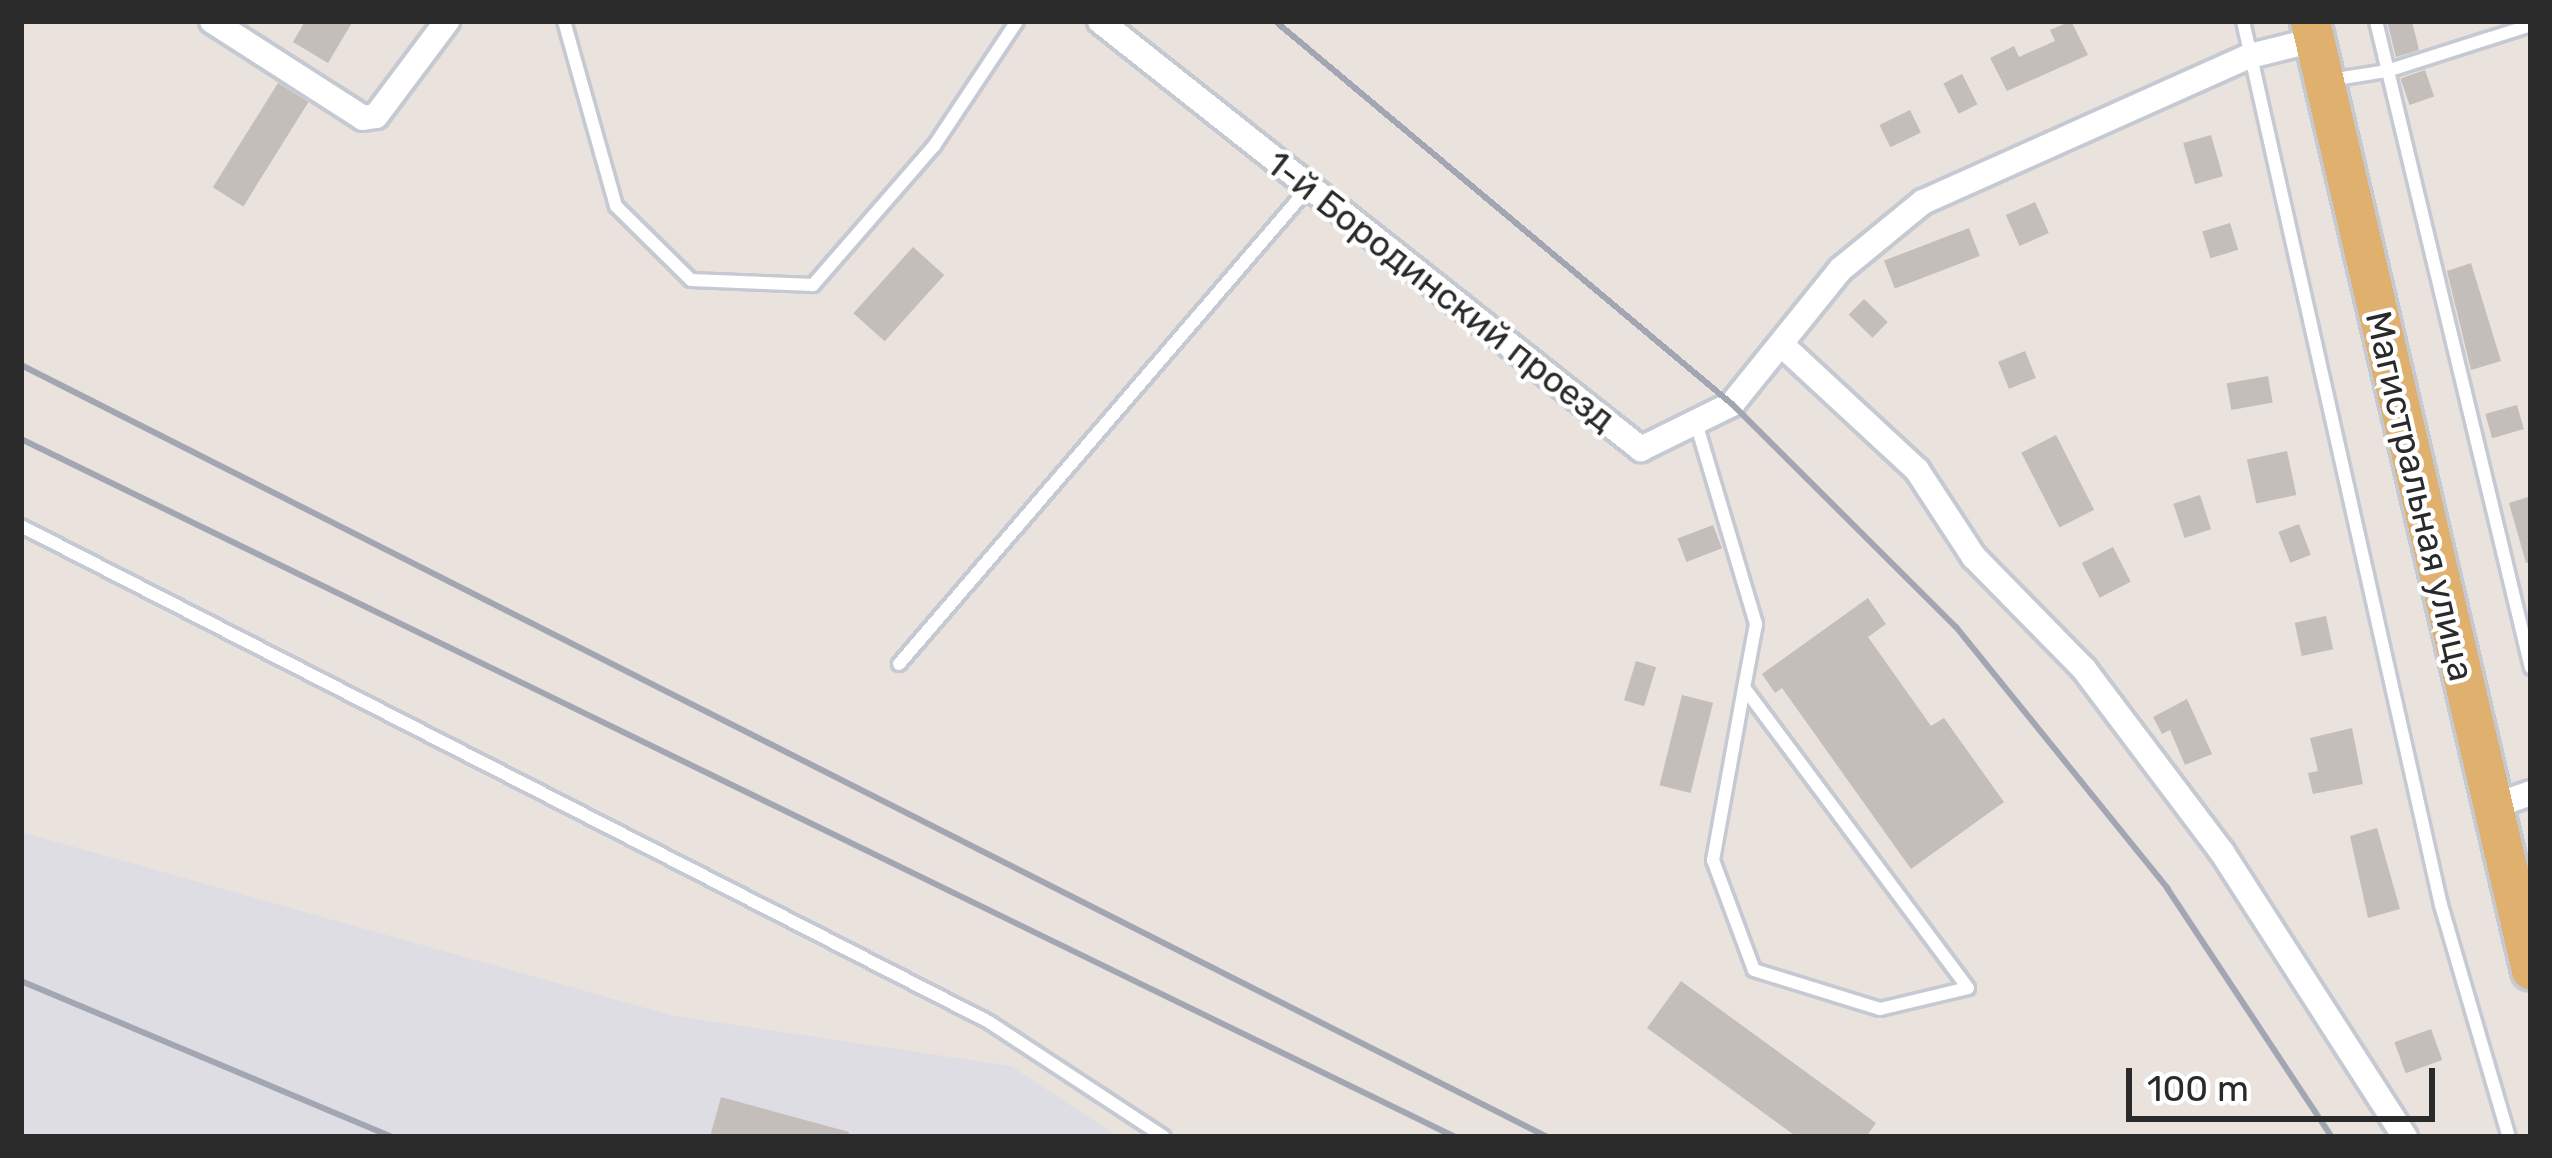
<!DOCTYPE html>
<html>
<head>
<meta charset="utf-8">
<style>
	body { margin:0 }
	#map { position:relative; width:2552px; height:1158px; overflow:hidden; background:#eae2dd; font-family:Rubik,sans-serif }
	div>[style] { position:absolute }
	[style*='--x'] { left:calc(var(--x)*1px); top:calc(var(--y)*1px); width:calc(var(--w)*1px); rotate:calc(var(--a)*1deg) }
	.industrial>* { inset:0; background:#dedde3 }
	.building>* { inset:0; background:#c3beb9; transform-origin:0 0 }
	.roads { filter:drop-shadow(3px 0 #c5cad2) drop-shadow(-3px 0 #c5cad2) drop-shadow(0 3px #c5cad2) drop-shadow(0 -3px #c5cad2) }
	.service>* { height:12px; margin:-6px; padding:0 6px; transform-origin:6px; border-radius:6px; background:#fff }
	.minor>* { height:24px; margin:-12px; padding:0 12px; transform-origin:12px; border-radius:12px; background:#fff }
	.primary>* { height:39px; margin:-19.5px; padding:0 19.5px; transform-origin:19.5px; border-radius:19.5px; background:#dfb06e }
	.rail>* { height:6px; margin:-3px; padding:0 3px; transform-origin:3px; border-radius:3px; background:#a1a6b2 }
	span { translate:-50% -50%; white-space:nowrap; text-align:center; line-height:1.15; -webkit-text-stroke:9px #fff; paint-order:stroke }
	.street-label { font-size:36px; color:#2a2a2a }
	.frame { position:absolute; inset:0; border:24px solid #2a2a2a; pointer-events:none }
	.scale { position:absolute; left:2126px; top:1068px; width:309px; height:54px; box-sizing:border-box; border:6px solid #2a2a2a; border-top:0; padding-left:15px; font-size:36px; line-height:42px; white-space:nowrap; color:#2a2a2a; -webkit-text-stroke:9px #fff; paint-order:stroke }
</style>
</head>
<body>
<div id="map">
	<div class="industrial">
		<i style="clip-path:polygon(21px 832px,674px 1016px,1011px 1066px,1119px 1137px,21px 1137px)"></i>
	</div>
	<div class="building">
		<i style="clip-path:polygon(305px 21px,353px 21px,328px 63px,293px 42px)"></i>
		<i style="clip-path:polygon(2071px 21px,2088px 55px,2007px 91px,1990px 58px,2014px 46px,2019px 57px,2055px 41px,2050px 30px)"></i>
		<i style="clip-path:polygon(2387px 21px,2412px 21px,2419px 50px,2396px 57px)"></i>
		<i style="left:2425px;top:70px;width:28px;height:26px;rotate:71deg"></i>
		<i style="left:1962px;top:74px;width:34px;height:21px;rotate:63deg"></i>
		<i style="left:278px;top:83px;width:36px;height:123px;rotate:32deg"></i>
		<i style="left:1910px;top:110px;width:25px;height:34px;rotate:64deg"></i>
		<i style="left:2211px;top:135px;width:43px;height:29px;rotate:74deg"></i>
		<i style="left:2035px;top:202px;width:34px;height:32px;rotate:66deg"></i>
		<i style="left:2230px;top:223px;width:28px;height:29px;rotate:73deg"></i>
		<i style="left:1969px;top:228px;width:30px;height:91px;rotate:69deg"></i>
		<i style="left:913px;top:247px;width:42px;height:89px;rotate:42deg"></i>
		<i style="clip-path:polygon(2471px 263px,2501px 361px,2471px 370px,2447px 271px)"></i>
		<i style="left:1864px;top:299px;width:33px;height:22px;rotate:44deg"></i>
		<i style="left:2025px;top:351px;width:29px;height:29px;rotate:68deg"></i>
		<i style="left:2268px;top:376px;width:27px;height:42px;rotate:80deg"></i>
		<i style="left:2517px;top:405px;width:25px;height:33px;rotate:74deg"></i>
		<i style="left:2056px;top:435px;width:84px;height:39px;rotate:63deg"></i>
		<i style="left:2287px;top:451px;width:45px;height:41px;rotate:78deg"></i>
		<i style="left:2200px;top:495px;width:36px;height:28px;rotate:72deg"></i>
		<i style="clip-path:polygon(2531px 496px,2531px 562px,2526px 563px,2509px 503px)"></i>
		<i style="left:2299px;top:524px;width:33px;height:22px;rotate:69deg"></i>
		<i style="left:1713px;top:525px;width:25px;height:38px;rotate:69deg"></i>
		<i style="left:2113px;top:547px;width:39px;height:35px;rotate:63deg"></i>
		<i style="clip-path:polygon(1868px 598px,1886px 624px,1868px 637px,1931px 726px,1944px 718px,2004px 802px,1911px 869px,1782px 688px,1775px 693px,1762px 674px)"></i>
		<i style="left:2326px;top:616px;width:34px;height:32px;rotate:78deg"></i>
		<i style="left:1636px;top:661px;width:21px;height:41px;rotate:17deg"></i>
		<i style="left:1682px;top:695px;width:32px;height:93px;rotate:14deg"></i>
		<i style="clip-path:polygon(2187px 699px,2212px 754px,2185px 765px,2170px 730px,2162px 734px,2153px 717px)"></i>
		<i style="clip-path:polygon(2352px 728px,2363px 784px,2313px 794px,2308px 773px,2318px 771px,2310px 738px)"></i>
		<i style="clip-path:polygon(2377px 828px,2400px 909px,2368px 918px,2350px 836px)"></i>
		<i style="clip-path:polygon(1681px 981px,1876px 1123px,1866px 1137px,1797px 1137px,1647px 1028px)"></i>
		<i style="left:2431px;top:1029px;width:33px;height:39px;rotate:70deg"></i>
		<i style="clip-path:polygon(721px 1097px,849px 1132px,848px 1137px,710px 1137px)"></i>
	</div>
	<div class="roads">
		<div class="service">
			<i style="--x:564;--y:21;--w:192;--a:74.3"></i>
			<i style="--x:616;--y:206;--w:105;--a:44.6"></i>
			<i style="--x:691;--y:280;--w:122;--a:2.3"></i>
			<i style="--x:813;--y:285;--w:184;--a:-49"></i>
			<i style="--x:934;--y:146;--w:150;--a:-56.4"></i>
			<i style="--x:2243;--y:21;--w:906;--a:77.38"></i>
			<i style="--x:2441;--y:905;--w:242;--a:73.7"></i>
			<i style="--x:2376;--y:21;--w:665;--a:76.53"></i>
			<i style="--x:2330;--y:80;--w:58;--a:-9"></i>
			<i style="--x:2387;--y:71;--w:151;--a:-17.7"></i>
			<i style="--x:1697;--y:426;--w:207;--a:73.4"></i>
			<i style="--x:1756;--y:624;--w:65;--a:100.6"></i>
			<i style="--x:1744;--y:688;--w:175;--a:100.2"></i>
			<i style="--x:1713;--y:860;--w:117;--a:69.6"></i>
			<i style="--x:1754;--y:970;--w:132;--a:17.2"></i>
			<i style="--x:1880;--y:1009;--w:90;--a:-13.4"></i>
			<i style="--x:1968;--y:988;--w:374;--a:-126.7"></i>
			<i style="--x:21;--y:526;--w:1088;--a:27.13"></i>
			<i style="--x:989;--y:1022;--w:209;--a:33.3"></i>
			<i style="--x:899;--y:664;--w:629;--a:-49.32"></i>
		</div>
		<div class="minor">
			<i style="--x:212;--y:21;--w:179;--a:32.7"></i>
			<i style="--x:363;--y:118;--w:13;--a:-9"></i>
			<i style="--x:376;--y:116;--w:119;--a:-53.2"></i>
			<i style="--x:1100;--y:21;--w:690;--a:38.35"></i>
			<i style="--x:1641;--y:449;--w:102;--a:-26.3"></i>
			<i style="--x:1732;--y:404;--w:174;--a:-51.1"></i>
			<i style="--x:1841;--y:269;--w:106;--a:-39.3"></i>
			<i style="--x:1923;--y:202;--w:358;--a:-24.1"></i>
			<i style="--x:2250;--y:56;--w:66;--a:-14"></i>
			<i style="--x:1782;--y:345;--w:184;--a:42.8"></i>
			<i style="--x:1917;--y:470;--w:104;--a:56.8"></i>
			<i style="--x:1974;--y:557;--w:157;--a:45.5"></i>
			<i style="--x:2084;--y:669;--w:229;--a:53"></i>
			<i style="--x:2222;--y:852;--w:339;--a:57.3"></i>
			<i style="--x:2491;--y:807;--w:42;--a:-19.3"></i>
		</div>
		<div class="primary">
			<i style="--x:2310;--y:21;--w:974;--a:76.89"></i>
		</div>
	</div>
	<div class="rail">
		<i style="--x:1275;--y:21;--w:596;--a:39.97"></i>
		<i style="--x:1732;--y:404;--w:316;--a:44.9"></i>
		<i style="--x:1956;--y:627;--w:336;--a:51"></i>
		<i style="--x:2167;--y:888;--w:299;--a:56.5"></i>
		<i style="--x:21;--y:365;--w:1710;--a:26.83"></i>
		<i style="--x:21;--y:439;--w:1595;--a:25.95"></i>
		<i style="--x:21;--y:981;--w:402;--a:22.8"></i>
	</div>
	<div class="street-label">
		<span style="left:1441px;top:291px;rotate:38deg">1-й Бородинский проезд</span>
		<span style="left:2420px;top:496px;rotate:77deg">Магистральная улица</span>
	</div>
	<div class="frame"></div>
	<div class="scale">100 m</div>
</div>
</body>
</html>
